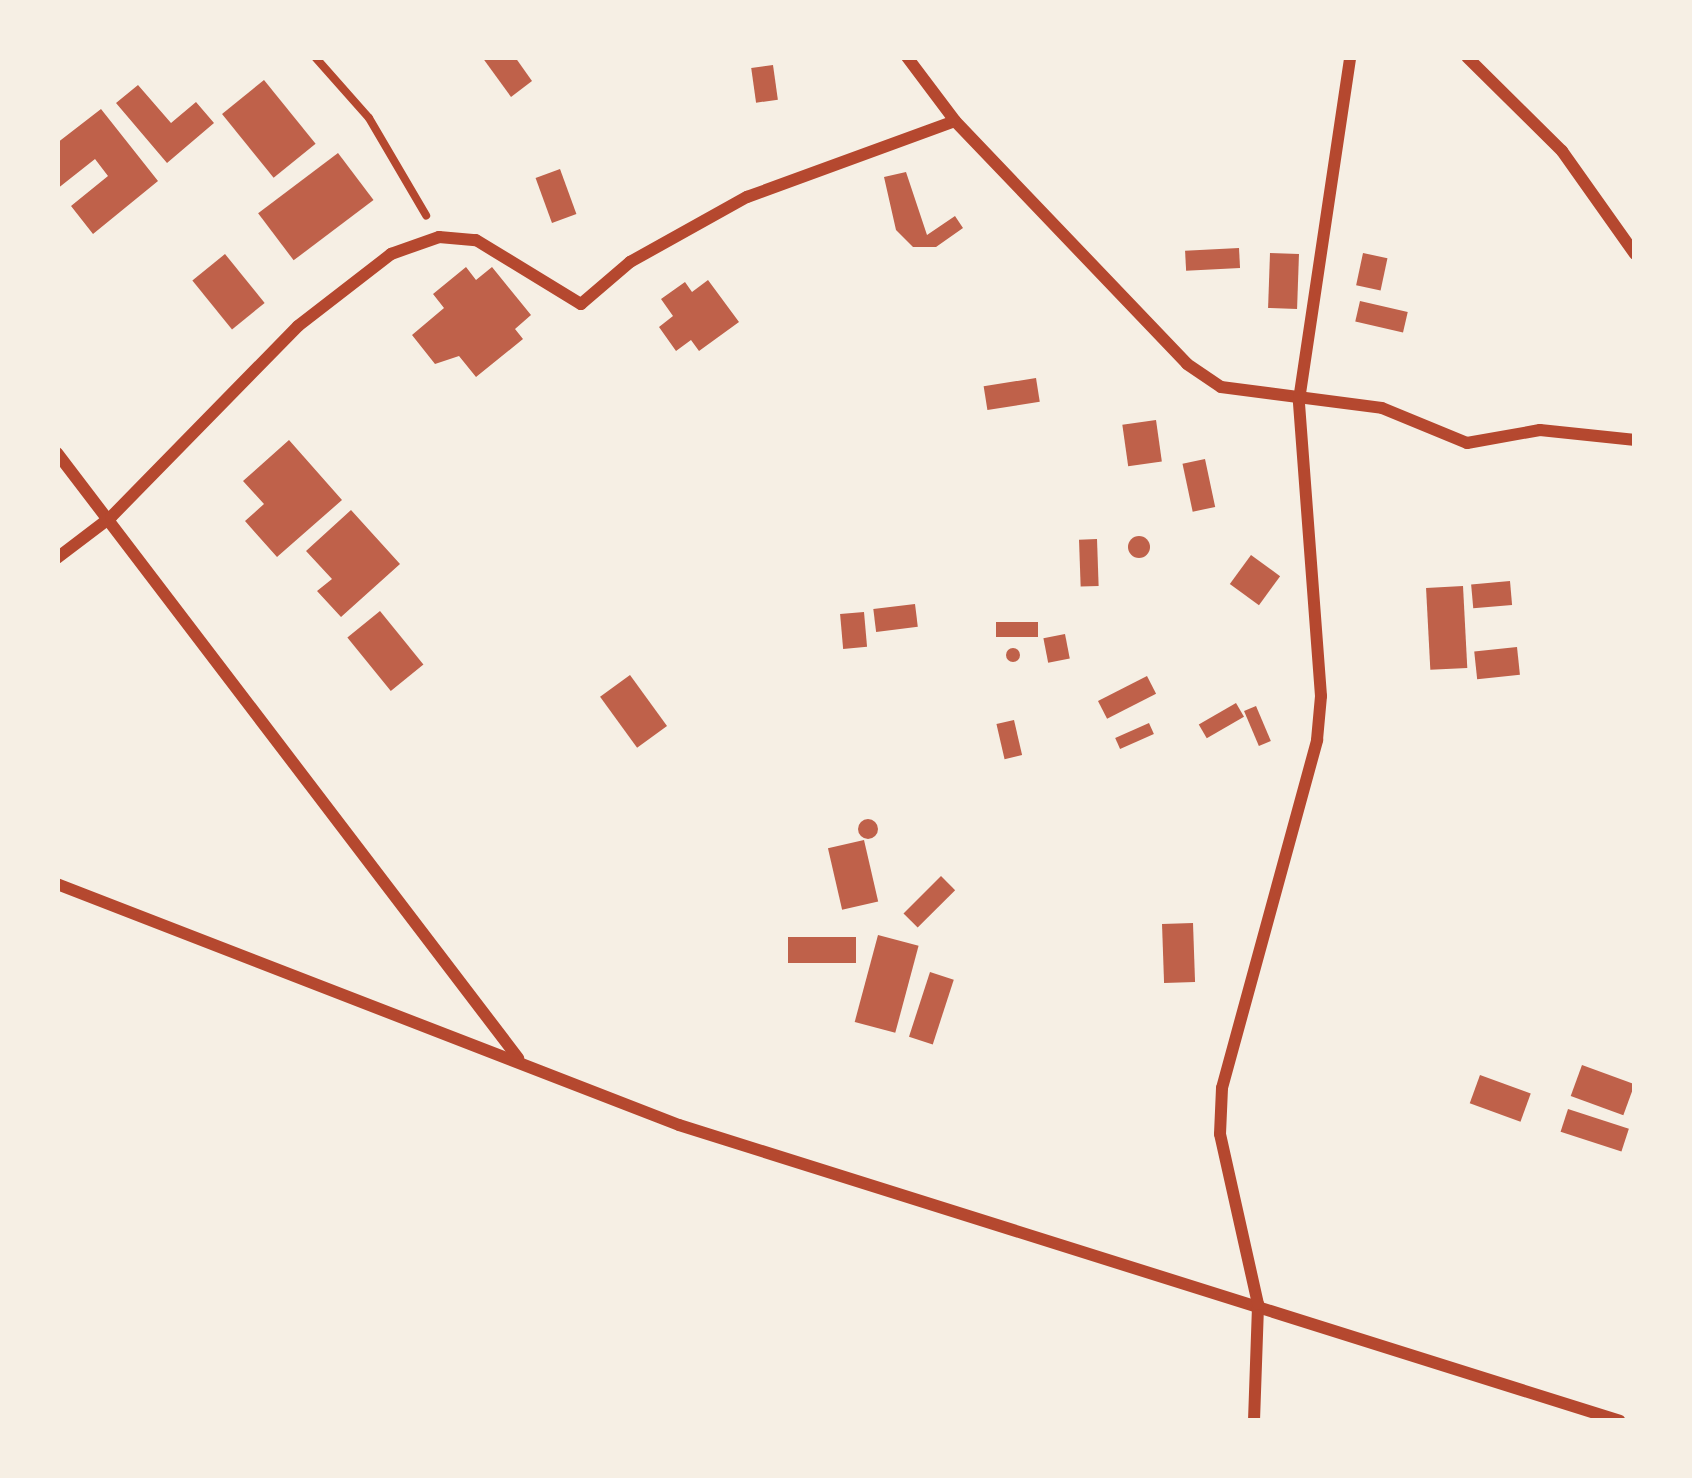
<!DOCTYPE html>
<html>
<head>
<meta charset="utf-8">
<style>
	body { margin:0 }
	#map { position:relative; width:1692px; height:1478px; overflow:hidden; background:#f6efe4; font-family:"Titillium Web",sans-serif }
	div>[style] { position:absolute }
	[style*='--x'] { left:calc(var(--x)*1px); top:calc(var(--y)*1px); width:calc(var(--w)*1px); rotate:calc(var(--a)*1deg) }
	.building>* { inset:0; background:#bf614a; transform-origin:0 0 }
	.round { border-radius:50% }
	.path>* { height:8px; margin:-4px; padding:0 4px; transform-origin:4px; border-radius:4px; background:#b5482f }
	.minor>* { height:12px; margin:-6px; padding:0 6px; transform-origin:6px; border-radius:6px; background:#b5482f }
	span { translate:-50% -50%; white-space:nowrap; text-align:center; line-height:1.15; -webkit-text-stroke:10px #f6efe4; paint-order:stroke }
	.frame { position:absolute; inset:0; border:60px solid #f6efe4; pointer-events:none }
</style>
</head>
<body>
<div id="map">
	<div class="building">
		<i style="clip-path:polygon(482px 57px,515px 57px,532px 81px,511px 97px)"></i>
		<i style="left:773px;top:65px;width:35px;height:22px;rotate:82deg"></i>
		<i style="left:264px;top:80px;width:82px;height:54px;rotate:51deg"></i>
		<i style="clip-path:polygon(138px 85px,171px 123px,196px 102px,214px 123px,167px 163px,116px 103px)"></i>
		<i style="clip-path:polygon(101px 109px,158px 181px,93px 234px,71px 206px,108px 176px,95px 159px,57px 189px,57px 143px)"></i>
		<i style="left:338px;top:153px;width:59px;height:100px;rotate:53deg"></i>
		<i style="left:560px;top:169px;width:48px;height:26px;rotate:70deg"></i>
		<i style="clip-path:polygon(906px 172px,927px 235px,955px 216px,963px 228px,936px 247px,913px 247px,896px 230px,884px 177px)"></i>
		<i style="left:1239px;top:248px;width:20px;height:54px;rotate:87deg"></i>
		<i style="left:1270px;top:253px;width:29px;height:55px;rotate:2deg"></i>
		<i style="left:1363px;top:253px;width:25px;height:33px;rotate:12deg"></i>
		<i style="left:225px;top:254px;width:63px;height:42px;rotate:51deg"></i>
		<i style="clip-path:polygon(466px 267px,476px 280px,492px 267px,531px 315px,515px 329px,523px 339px,476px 377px,459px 356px,435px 364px,412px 335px,444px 308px,433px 294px)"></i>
		<i style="clip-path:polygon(708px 280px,739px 322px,699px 351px,691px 340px,676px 351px,659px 327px,673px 316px,661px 299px,685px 282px,692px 292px)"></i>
		<i style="left:1360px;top:301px;width:49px;height:21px;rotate:13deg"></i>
		<i style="left:1036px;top:378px;width:24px;height:53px;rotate:81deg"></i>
		<i style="left:1156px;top:420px;width:42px;height:34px;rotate:82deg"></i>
		<i style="clip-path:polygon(289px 440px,342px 500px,277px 557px,245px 521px,264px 504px,243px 481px)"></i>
		<i style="left:1205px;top:459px;width:49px;height:23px;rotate:78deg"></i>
		<i style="clip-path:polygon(351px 510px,400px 564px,341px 617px,317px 591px,332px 579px,306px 551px)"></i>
		<i class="round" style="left:1128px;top:536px;width:22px;height:22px"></i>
		<i style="left:1097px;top:539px;width:47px;height:18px;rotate:88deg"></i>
		<i style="left:1251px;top:555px;width:36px;height:36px;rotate:36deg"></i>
		<i style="left:1510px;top:581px;width:24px;height:39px;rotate:85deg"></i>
		<i style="left:1463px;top:586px;width:82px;height:37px;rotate:87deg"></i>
		<i style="left:915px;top:604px;width:23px;height:42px;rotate:83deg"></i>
		<i style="left:380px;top:611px;width:69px;height:42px;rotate:51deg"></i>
		<i style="left:864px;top:612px;width:35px;height:24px;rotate:85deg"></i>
		<i style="left:996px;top:622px;width:42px;height:15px"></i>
		<i style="left:1065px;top:634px;width:25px;height:22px;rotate:79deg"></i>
		<i style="left:1517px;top:647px;width:28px;height:43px;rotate:84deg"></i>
		<i class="round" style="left:1006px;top:648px;width:14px;height:14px"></i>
		<i style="left:630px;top:675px;width:63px;height:37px;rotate:54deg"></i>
		<i style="left:1147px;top:676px;width:20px;height:55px;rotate:63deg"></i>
		<i style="left:1236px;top:703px;width:16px;height:43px;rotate:60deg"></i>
		<i style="left:1256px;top:706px;width:38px;height:13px;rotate:67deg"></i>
		<i style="left:1014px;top:720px;width:36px;height:18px;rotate:77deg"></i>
		<i style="left:1149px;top:723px;width:12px;height:37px;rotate:66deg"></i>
		<i class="round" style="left:858px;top:819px;width:20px;height:20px"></i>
		<i style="left:864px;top:840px;width:63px;height:37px;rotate:77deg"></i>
		<i style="left:941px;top:876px;width:20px;height:53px;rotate:45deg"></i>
		<i style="left:1193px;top:923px;width:59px;height:31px;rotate:88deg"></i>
		<i style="left:878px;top:935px;width:42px;height:90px;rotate:15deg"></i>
		<i style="left:856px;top:937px;width:26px;height:68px;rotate:90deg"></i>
		<i style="left:930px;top:972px;width:25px;height:68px;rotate:18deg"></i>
		<i style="left:1582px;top:1065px;width:56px;height:33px;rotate:20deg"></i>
		<i style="left:1480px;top:1075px;width:54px;height:30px;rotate:20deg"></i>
		<i style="left:1568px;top:1109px;width:64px;height:24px;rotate:18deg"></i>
	</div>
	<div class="path">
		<i style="--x:315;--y:57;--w:81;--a:48.5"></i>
		<i style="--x:369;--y:118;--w:113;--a:59.6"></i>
	</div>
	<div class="minor">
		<i style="--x:907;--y:57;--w:80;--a:53.1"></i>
		<i style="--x:955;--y:121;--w:336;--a:46.3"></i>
		<i style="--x:1187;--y:364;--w:41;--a:34.1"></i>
		<i style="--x:1221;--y:387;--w:162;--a:7.4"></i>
		<i style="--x:1382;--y:408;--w:92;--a:22.4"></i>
		<i style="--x:1467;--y:443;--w:74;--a:-10.1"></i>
		<i style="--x:1540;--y:430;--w:96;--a:6"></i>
		<i style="--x:1467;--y:57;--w:134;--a:44.7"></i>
		<i style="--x:1562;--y:151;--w:126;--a:54.7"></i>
		<i style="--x:57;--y:453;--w:761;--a:52.69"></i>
		<i style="--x:57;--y:558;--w:68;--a:-37.2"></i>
		<i style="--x:111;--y:517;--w:267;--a:-45.6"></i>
		<i style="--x:298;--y:326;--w:118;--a:-37.7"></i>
		<i style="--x:391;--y:254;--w:51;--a:-19.5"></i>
		<i style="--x:439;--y:237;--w:37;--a:5"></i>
		<i style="--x:476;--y:240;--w:123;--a:31.4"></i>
		<i style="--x:581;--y:304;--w:65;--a:-40.6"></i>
		<i style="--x:630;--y:262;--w:134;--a:-29.1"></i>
		<i style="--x:747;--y:197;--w:221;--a:-20.1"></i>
		<i style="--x:57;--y:884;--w:667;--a:21.18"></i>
		<i style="--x:679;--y:1125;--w:986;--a:17.46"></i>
		<i style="--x:1254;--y:1421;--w:117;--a:-88"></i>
		<i style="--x:1258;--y:1304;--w:174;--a:-102.6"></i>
		<i style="--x:1220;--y:1134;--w:46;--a:-87.5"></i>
		<i style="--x:1222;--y:1088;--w:361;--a:-74.7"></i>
		<i style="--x:1317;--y:740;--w:44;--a:-84.8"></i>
		<i style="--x:1321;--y:696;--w:297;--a:-94.3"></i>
		<i style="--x:1299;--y:400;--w:347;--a:-81.5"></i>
	</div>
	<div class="frame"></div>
</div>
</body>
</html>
